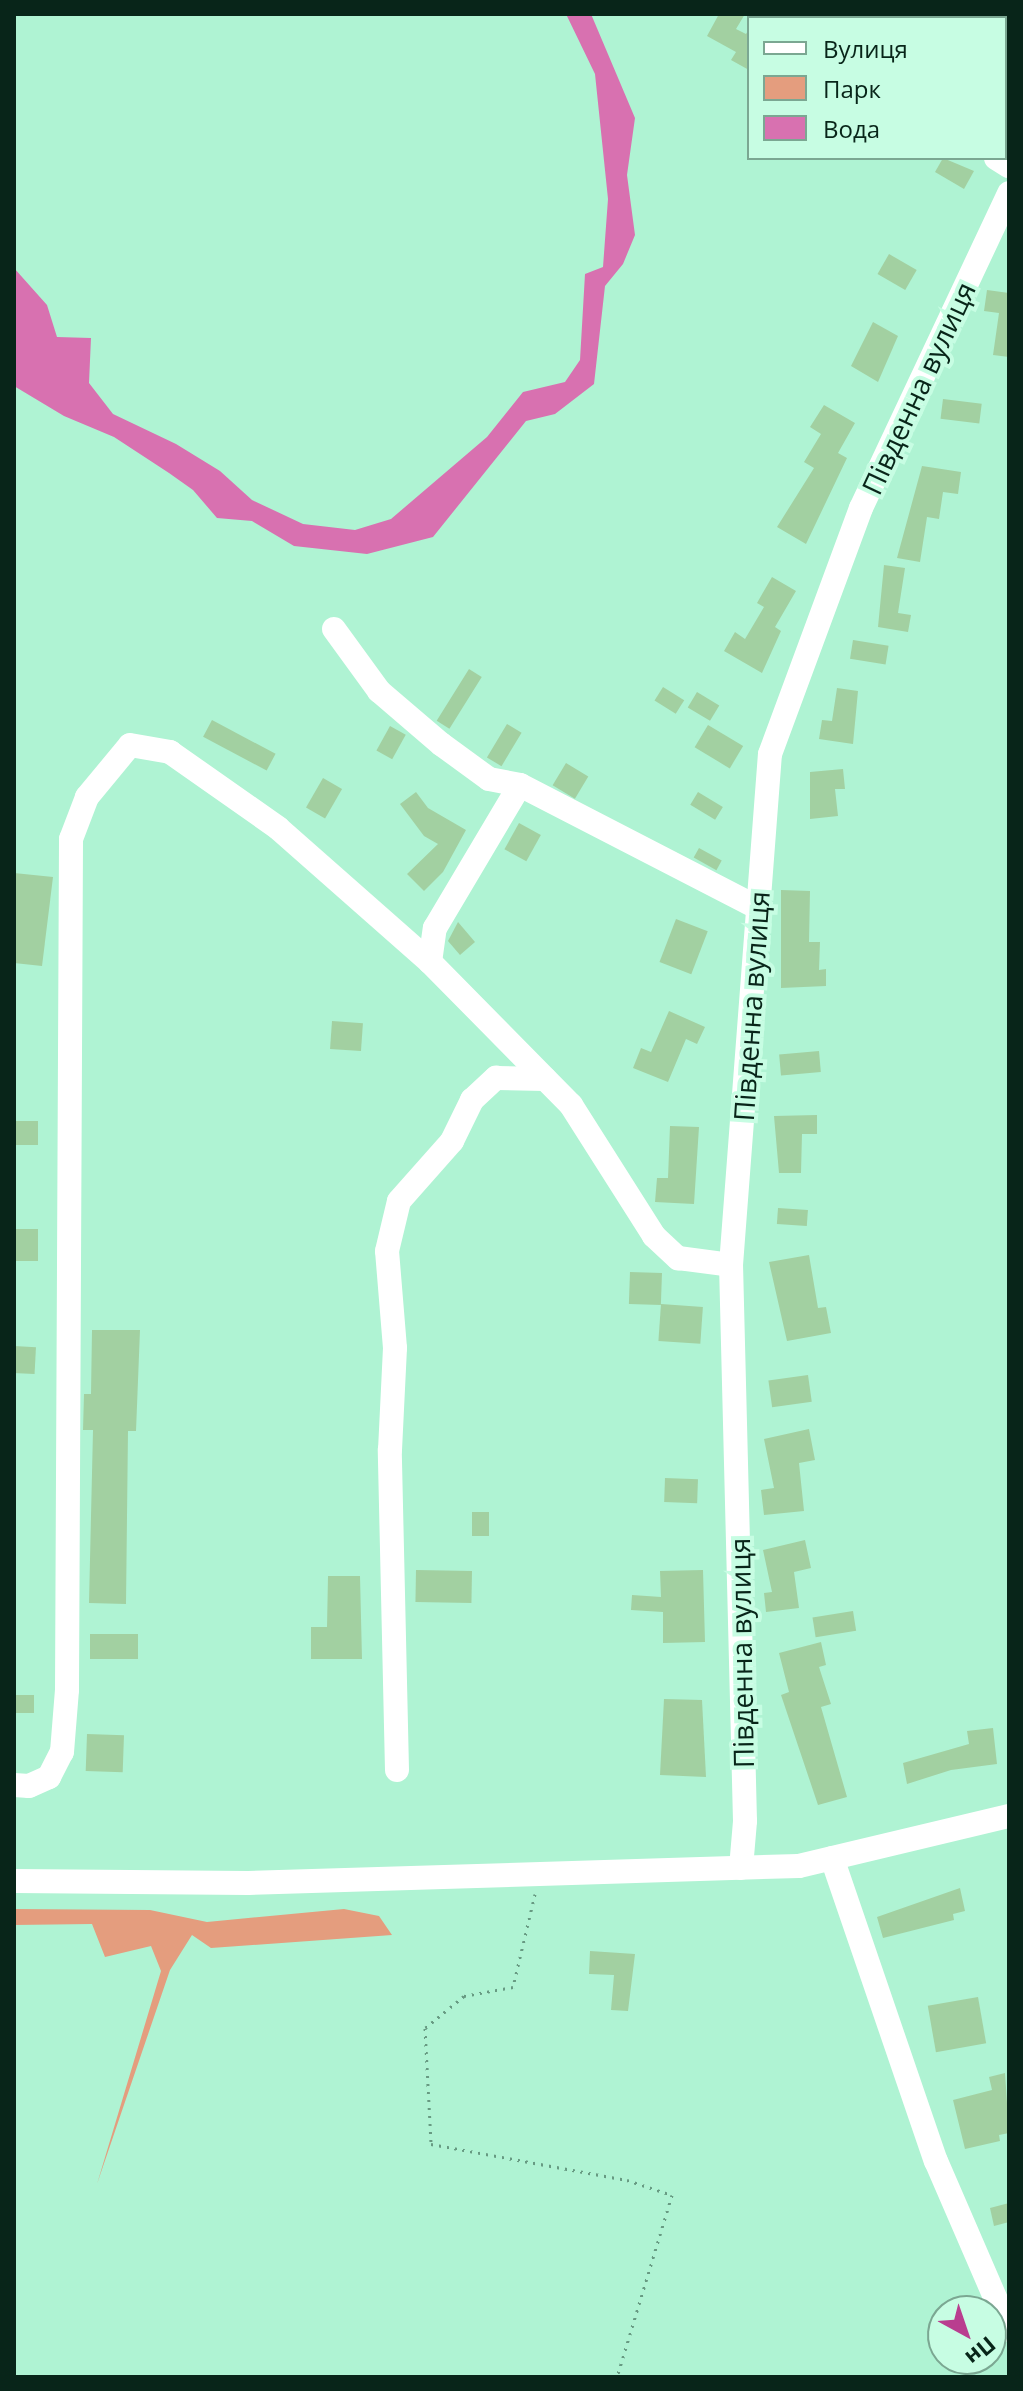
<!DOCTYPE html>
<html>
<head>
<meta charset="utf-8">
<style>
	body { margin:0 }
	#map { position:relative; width:1023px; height:2391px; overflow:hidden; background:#aff3d3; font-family:"Open Sans",sans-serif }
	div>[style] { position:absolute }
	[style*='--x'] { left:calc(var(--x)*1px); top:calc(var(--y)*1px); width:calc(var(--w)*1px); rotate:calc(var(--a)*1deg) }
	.green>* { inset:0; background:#e49d7e }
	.water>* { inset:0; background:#d871b0 }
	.building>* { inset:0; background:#a2d0a1; transform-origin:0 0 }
	.path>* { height:3px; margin-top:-1.5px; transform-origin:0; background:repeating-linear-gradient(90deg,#679a82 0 2px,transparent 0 8px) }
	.minor>* { height:24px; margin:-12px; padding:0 12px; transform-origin:12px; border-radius:12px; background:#fff }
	span { translate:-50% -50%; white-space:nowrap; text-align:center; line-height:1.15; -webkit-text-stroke:8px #c7fde3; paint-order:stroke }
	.street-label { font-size:28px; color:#082519 }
	.frame { position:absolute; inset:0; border:16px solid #082519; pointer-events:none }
	.legend { position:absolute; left:747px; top:16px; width:260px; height:144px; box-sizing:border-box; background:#c7fde3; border:2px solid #7ba792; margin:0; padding:10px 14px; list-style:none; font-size:24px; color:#082519 }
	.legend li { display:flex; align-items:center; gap:16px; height:40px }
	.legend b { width:40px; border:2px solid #7ba792 }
	.north { position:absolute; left:927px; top:2295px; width:80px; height:80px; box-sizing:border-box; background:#c7fde3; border:2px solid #7ba792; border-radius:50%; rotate:140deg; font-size:22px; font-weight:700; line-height:32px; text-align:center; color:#082519 }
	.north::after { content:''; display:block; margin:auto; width:28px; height:36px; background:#b93e8f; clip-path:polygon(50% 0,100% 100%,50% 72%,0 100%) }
</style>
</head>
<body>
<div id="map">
	<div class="green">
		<i style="clip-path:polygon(14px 1909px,150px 1910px,207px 1922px,344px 1909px,379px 1916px,392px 1935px,211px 1948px,192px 1935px,170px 1970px,97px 2184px,161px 1971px,151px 1946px,105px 1957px,92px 1924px,14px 1925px)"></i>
	</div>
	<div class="water">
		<i style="clip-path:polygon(566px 14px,591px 14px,635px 118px,627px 175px,635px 235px,623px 264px,605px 286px,594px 384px,555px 414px,526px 421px,433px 537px,367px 554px,294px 546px,252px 521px,217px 518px,193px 490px,169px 473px,114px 437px,64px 416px,14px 386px,14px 268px,47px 305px,57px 337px,91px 338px,89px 383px,113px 414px,176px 444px,220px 471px,252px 500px,303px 524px,355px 530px,391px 519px,487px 437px,523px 392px,565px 382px,580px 360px,585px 274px,603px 267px,608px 199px,595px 74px)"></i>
	</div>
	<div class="building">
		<i style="clip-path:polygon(719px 14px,745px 14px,736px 29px,746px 34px,749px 29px,749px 70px,731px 60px,736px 52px,707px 36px)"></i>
		<i style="clip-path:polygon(943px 158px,974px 171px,964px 189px,935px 172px)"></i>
		<i style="left:889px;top:254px;width:32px;height:23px;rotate:30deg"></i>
		<i style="clip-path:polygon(987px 290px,1009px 293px,1009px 357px,993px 355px,999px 313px,984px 311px)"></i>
		<i style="clip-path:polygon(873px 322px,898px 336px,878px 382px,851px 366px)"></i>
		<i style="left:943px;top:399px;width:39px;height:20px;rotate:7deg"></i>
		<i style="clip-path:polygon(824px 405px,855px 423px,838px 453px,847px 458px,806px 544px,777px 527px,814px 468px,804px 462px,821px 434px,810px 427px)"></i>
		<i style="clip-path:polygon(922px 466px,961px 472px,958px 494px,943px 492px,939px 519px,927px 517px,920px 562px,897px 558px)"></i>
		<i style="clip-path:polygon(884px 565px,905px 568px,898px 613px,911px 615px,908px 632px,878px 627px)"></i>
		<i style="clip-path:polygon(772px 577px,796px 591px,775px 627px,781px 631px,762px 673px,724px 651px,735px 632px,745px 639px,764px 607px,757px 603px)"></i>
		<i style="left:853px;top:640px;width:36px;height:19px;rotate:9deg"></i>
		<i style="left:469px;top:669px;width:15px;height:61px;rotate:32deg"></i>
		<i style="left:663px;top:687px;width:25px;height:16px;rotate:32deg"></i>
		<i style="clip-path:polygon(837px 688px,858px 691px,853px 744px,819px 739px,822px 720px,832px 721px)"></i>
		<i style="left:697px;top:692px;width:26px;height:18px;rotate:31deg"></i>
		<i style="left:212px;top:720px;width:72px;height:19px;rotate:28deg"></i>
		<i style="left:507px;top:724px;width:17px;height:39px;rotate:31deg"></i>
		<i style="left:708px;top:725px;width:41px;height:26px;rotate:31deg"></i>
		<i style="left:390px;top:726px;width:18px;height:28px;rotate:29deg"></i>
		<i style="left:566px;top:763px;width:26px;height:26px;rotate:31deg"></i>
		<i style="clip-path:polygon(843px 769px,845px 789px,835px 789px,838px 816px,810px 819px,810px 772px)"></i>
		<i style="left:323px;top:778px;width:22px;height:34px;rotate:30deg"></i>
		<i style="clip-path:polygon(416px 792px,428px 808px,466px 830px,443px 872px,424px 891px,407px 874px,438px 844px,424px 836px,400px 804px)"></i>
		<i style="left:698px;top:792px;width:29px;height:15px;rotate:31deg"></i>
		<i style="left:519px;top:823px;width:25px;height:30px;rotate:29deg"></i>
		<i style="left:699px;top:848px;width:26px;height:11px;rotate:29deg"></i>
		<i style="clip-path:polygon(14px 873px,53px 877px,42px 966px,14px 963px)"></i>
		<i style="clip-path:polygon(781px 890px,810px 891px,809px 942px,820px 942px,819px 970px,826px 969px,826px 986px,781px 988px)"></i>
		<i style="left:676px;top:919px;width:34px;height:46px;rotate:21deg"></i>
		<i style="clip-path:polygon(458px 922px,475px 942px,460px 955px,448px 941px)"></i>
		<i style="clip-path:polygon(669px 1011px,705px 1027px,697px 1044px,686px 1039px,668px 1082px,633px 1068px,641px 1048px,651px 1052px)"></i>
		<i style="left:332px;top:1021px;width:31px;height:28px;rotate:4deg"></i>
		<i style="left:819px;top:1051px;width:21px;height:40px;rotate:85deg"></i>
		<i style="clip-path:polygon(817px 1115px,817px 1134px,802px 1134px,801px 1173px,779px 1173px,774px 1116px)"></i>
		<i style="left:14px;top:1121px;width:24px;height:24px"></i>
		<i style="clip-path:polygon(670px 1126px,699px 1127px,694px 1204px,655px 1202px,657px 1178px,668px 1178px)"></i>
		<i style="left:778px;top:1208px;width:30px;height:16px;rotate:4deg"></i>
		<i style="left:14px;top:1229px;width:24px;height:32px"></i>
		<i style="clip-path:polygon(809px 1255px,818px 1308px,826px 1307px,831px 1333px,787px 1341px,769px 1262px)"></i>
		<i style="left:630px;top:1272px;width:32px;height:32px;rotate:2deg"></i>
		<i style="left:661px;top:1304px;width:42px;height:37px;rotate:4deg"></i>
		<i style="clip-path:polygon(92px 1330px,140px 1330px,136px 1431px,128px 1431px,126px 1604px,89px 1603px,93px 1430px,83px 1430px,84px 1394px,91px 1394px)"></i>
		<i style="left:14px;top:1346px;width:22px;height:27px;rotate:3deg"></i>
		<i style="left:808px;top:1375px;width:27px;height:40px;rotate:82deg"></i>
		<i style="clip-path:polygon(809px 1429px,815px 1460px,799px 1463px,804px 1511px,764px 1515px,761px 1490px,774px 1488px,764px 1439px)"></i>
		<i style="left:665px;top:1478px;width:33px;height:24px;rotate:2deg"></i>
		<i style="left:472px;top:1512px;width:17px;height:24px"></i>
		<i style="clip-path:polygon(805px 1540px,811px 1568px,794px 1572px,799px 1608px,766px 1612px,764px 1593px,772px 1592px,763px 1550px)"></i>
		<i style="left:416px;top:1570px;width:56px;height:32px;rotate:1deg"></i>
		<i style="clip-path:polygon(703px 1570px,705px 1642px,663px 1643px,663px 1612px,631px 1610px,632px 1595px,661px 1597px,660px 1571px)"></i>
		<i style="clip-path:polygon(328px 1576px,360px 1576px,362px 1659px,311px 1659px,311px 1627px,327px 1627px)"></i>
		<i style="left:853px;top:1611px;width:20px;height:41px;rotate:81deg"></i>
		<i style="left:90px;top:1634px;width:48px;height:25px"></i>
		<i style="clip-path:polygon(821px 1642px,826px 1665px,819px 1667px,831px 1704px,821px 1707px,847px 1797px,818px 1805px,781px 1695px,789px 1692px,779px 1653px)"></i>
		<i style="left:14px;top:1695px;width:20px;height:18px"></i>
		<i style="clip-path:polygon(664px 1699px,702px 1700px,706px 1777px,660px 1775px)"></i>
		<i style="clip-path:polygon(993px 1728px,997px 1764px,951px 1770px,907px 1784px,903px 1763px,969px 1744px,967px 1731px)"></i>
		<i style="left:87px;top:1734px;width:37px;height:37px;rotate:2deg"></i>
		<i style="clip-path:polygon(960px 1888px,965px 1911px,953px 1914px,954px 1920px,883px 1938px,877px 1917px)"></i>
		<i style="clip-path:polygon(590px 1951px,635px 1954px,628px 2011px,611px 2010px,614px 1975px,589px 1974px)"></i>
		<i style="left:978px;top:1997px;width:47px;height:51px;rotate:80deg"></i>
		<i style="clip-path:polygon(1005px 2073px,1009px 2133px,999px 2135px,1000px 2141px,965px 2149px,953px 2100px,992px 2090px,989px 2077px)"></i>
		<i style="clip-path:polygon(1009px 2203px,1009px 2222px,994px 2226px,990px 2208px)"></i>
	</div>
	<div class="path">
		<i style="--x:535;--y:1894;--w:96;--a:103.3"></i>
		<i style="--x:513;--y:1987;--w:50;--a:169.6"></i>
		<i style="--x:464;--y:1996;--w:50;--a:140.6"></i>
		<i style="--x:425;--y:2028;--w:116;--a:87"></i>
		<i style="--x:431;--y:2144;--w:199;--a:10.4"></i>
		<i style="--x:627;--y:2180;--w:47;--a:18.4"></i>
		<i style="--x:672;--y:2195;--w:190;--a:106.8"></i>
	</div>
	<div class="minor">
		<i style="--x:769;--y:14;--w:7;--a:34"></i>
		<i style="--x:996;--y:158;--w:15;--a:32"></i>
		<i style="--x:334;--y:629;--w:77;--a:54"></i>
		<i style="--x:379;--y:691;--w:82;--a:40.5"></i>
		<i style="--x:441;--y:744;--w:59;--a:36.1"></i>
		<i style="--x:489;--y:779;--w:32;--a:11"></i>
		<i style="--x:430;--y:962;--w:34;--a:-82"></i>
		<i style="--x:435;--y:928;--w:166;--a:-59.3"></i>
		<i style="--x:520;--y:785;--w:268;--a:27.3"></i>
		<i style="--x:397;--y:1770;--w:320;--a:-91.3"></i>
		<i style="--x:390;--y:1450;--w:102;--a:-87.2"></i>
		<i style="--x:395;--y:1348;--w:97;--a:-94.7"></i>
		<i style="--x:387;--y:1251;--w:51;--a:-76.5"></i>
		<i style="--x:399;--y:1201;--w:80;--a:-48.5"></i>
		<i style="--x:452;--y:1141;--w:46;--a:-64"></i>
		<i style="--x:472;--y:1100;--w:33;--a:-43"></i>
		<i style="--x:496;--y:1078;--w:49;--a:1.2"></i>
		<i style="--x:14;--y:1785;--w:15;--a:4"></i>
		<i style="--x:29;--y:1786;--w:22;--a:-24"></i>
		<i style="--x:49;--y:1777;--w:28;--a:-63"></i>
		<i style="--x:62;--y:1752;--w:62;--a:-85.4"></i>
		<i style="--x:67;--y:1690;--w:851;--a:-89.73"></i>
		<i style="--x:71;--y:839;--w:45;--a:-69.1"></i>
		<i style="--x:87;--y:797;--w:67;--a:-50.4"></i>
		<i style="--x:130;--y:745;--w:41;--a:9.9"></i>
		<i style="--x:170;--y:752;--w:132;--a:35.1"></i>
		<i style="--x:278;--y:828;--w:203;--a:41.4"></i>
		<i style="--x:430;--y:962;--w:201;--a:45.4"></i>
		<i style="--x:571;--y:1105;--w:155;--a:57.6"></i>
		<i style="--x:654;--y:1236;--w:33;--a:43"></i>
		<i style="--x:678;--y:1258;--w:53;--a:7.5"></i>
		<i style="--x:832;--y:1858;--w:320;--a:71.1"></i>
		<i style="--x:936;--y:2161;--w:184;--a:66.6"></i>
		<i style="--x:741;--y:1868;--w:47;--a:-85.1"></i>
		<i style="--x:745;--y:1821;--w:556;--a:-91.44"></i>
		<i style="--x:731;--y:1265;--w:512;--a:-85.64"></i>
		<i style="--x:770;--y:754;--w:262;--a:-69.7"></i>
		<i style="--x:861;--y:508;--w:348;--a:-64.8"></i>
		<i style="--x:14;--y:1881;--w:234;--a:0.5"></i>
		<i style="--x:248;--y:1883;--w:551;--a:-1.77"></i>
		<i style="--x:799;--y:1866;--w:216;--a:-13.4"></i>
	</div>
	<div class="street-label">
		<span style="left:918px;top:388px;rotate:-65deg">Південна вулиця</span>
		<span style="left:751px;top:1006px;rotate:-86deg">Південна вулиця</span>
		<span style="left:741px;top:1653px;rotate:-91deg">Південна вулиця</span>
	</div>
	<div class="frame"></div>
	<ul class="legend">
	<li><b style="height:10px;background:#fff"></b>Вулиця</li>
	<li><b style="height:22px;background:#e49d7e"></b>Парк</li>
	<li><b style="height:22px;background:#d871b0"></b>Вода</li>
	</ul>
	<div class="north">Пн</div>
</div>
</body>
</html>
